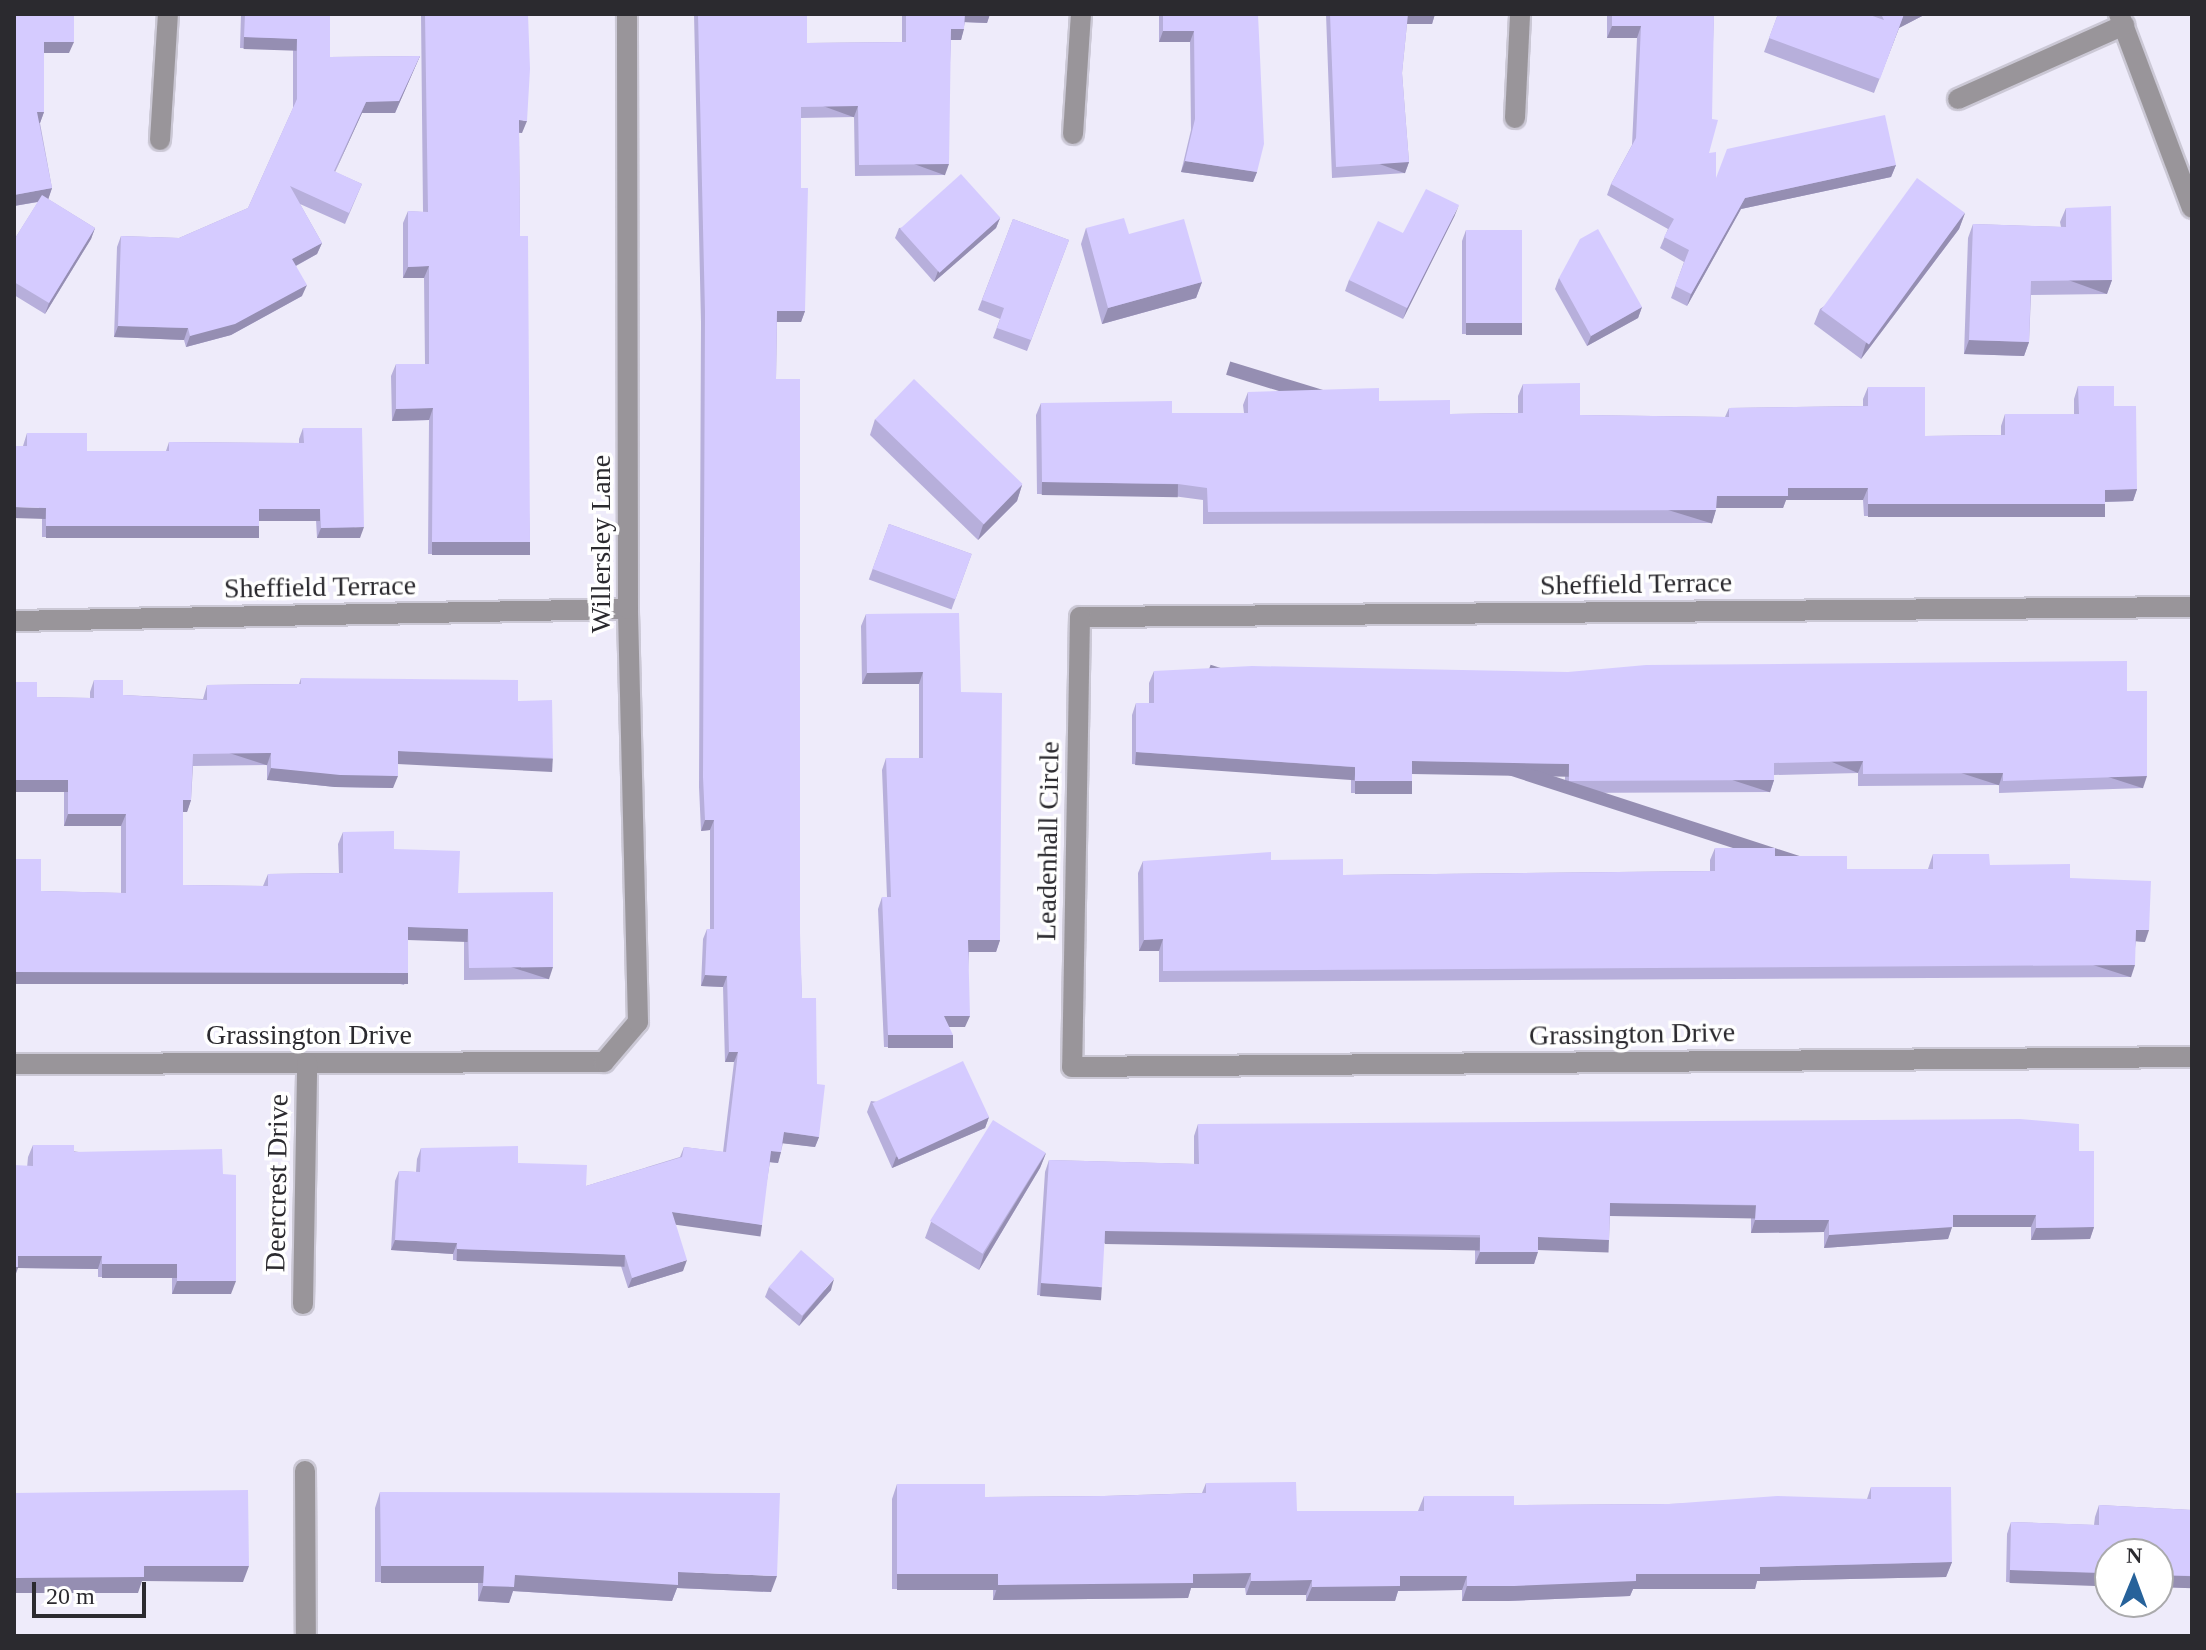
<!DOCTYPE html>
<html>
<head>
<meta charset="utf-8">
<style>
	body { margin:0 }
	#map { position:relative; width:2206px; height:1650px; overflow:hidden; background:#eeebfa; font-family:"Times New Roman",serif }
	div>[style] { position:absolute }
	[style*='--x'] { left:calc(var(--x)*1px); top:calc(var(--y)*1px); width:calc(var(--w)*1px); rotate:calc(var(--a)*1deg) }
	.roads { filter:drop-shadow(2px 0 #cbc8d5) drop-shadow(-2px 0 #cbc8d5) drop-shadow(0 2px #cbc8d5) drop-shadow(0 -2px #cbc8d5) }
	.minor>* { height:20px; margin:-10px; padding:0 10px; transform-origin:10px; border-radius:10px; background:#99959a }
	.wall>* { inset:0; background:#b7afdb; transform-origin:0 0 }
	.shaded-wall>* { inset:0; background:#958eb2; transform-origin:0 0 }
	.building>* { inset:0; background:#d5cbff; transform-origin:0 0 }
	span { translate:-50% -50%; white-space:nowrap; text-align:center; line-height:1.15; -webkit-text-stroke:7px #fff; paint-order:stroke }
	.street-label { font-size:28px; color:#2b2a2f }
	.frame { position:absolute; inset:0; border:16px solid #2b2a2f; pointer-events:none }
	.north { position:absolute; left:2094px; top:1538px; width:80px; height:80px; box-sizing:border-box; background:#fff; border:2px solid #aaaaac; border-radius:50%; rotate:1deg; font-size:22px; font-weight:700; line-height:32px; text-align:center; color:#2b2a2f }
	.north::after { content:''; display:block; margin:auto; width:28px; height:36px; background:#27629a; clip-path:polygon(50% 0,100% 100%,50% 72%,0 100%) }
	.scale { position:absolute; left:32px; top:1582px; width:114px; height:36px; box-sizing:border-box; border:4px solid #2b2a2f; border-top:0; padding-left:10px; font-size:24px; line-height:28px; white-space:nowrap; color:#2b2a2f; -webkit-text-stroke:6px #fff; paint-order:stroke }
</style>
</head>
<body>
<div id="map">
	<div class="roads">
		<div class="minor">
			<i style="--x:2119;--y:14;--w:207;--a:69.4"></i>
			<i style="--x:1958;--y:99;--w:182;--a:-24"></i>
			<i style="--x:1515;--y:118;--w:104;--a:-87.2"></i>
			<i style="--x:1073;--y:134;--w:120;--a:-86.2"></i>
			<i style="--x:160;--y:140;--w:126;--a:-86.4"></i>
			<i style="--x:2192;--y:607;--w:1112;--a:179.48"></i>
			<i style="--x:1080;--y:617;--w:450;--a:91"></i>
			<i style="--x:1072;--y:1067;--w:1120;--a:-0.51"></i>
			<i style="--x:14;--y:621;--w:614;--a:-1.12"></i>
			<i style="--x:14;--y:1064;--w:590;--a:-0.19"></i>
			<i style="--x:604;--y:1062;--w:52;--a:-49.6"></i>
			<i style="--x:638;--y:1022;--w:413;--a:-91.4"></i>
			<i style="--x:628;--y:609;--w:595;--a:-90.1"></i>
			<i style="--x:303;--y:1304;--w:241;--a:-89"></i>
			<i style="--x:305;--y:1471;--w:165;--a:89.7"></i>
		</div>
	</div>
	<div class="wall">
		<i style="clip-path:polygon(14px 14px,69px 53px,44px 53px,44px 112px,40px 123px,52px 188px,48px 199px,95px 228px,91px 239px,45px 314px,14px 295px,14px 240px,38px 202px,14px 206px)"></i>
		<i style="clip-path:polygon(241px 14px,330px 14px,330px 57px,420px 56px,395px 113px,362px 113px,335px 172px,362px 184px,345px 224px,300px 204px,322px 243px,317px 254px,296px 266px,302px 296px,231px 335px,186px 347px,184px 340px,114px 337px,117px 247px,121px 236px,179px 238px,248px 208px,293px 108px,293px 50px,240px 48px)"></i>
		<i style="clip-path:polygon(421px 14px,528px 14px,522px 133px,519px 133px,520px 236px,530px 542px,526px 554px,428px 554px,429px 420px,392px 421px,391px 376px,396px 364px,425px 364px,424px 278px,403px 278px,403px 223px,408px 211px,423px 212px)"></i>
		<i style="clip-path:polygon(694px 14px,807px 14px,807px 43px,902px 42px,902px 14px,990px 14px,987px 23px,965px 22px,961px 40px,951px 40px,945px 175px,855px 176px,854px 117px,801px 118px,801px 188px,805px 311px,801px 322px,777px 322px,776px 379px,802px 998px,819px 1137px,815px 1147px,783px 1143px,778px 1163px,770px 1162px,758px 1235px,675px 1224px,683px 1271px,628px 1288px,621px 1266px,453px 1260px,453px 1254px,391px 1250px,395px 1181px,399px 1171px,416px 1172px,417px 1159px,421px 1148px,518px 1163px,586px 1186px,680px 1157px,684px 1147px,723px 1152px,734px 1062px,725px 1062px,723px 987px,701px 986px,703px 939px,707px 929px,710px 929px,710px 830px,701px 831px,699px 787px,701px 322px)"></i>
		<i style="clip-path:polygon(1159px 14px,1258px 14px,1257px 172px,1253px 182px,1181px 172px,1191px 130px,1190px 42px,1159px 42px)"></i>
		<i style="clip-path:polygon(1326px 14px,1435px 14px,1432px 24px,1407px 24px,1402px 73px,1409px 162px,1405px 173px,1332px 178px)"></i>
		<i style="clip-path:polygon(1607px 14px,1714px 14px,1709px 153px,1716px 178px,1896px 165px,1891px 177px,1741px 209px,1687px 306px,1671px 298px,1684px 262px,1660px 248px,1668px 229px,1607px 195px,1611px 184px,1632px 145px,1637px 38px,1607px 38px)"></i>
		<i style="clip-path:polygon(1778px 14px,1926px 14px,1899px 28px,1874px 93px,1764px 52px)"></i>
		<i style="clip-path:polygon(2066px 208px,2112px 280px,2107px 294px,2031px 295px,2029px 342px,2024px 356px,1964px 354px,1968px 238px,1973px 224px,2061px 227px,2060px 222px)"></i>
		<i style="clip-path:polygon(1965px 213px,1959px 229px,1861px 359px,1814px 324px,1820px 309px)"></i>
		<i style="clip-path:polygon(1455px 215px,1403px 319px,1345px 291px,1349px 280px,1403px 233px)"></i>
		<i style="clip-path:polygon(1000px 218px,996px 228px,934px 282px,895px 238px,899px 228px)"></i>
		<i style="clip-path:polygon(1013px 219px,1069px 240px,1027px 351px,993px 338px,1000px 319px,978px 310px)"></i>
		<i style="clip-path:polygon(1086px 228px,1129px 234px,1202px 282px,1196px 298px,1102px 324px,1081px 244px)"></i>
		<i style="clip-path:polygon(1466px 230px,1518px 334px,1462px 334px,1462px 241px)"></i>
		<i style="clip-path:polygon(1559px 278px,1642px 307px,1638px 318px,1587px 346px,1555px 289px)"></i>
		<i style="clip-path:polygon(1523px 384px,1580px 415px,1725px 417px,1729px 408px,1863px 406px,1863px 399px,1868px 387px,1925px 436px,2001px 435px,2001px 426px,2005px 414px,2074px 414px,2074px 399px,2078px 386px,2114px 406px,2137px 489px,2133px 501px,2105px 502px,2101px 516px,1864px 516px,1863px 500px,1786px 500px,1783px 508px,1716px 508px,1712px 523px,1203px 524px,1203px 500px,1173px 496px,1037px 494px,1036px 415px,1041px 403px,1172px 413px,1244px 413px,1243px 405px,1248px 392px,1379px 401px,1450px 414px,1518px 413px,1518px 396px)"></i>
		<i style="clip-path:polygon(875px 419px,1022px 485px,1017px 501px,978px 540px,870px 435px)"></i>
		<i style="clip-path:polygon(303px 428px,360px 538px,317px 538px,316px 520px,259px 520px,259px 526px,256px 537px,42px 537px,42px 519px,23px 446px,27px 433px,87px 451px,166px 451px,169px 442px,299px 443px,299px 439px)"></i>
		<i style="left:889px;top:524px;width:88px;height:59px;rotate:20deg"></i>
		<i style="clip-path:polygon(866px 614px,961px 692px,1000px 940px,996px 952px,969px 952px,965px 1027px,949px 1027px,948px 1047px,884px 1047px,878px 909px,882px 897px,887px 897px,882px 770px,886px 758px,919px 758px,919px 684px,862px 684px,861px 626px)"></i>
		<i style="clip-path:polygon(1154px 671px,2127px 691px,2143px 788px,1999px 793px,1999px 785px,1858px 786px,1858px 773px,1774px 775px,1774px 780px,1770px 792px,1565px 793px,1565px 775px,1412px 773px,1408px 793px,1351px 793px,1351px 779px,1132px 764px,1132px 715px,1136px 703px,1149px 703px,1149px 683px)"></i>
		<i style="clip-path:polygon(301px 678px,518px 701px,553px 758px,548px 770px,398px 763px,393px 788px,335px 787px,267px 780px,267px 765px,193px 766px,191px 800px,187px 812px,183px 812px,183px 885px,263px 886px,268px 874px,339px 873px,338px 844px,343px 832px,394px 849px,458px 893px,549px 979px,464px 980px,464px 941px,408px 939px,408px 973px,404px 985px,41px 891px,121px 893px,121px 826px,64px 826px,64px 792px,37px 697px,90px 698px,90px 692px,94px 680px,123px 695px,203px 699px,207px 685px,299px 684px)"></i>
		<i style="clip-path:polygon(1715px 848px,1775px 856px,1847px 869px,1928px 869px,1933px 854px,1990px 865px,2070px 878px,2145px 942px,2136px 941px,2131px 977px,1159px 982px,1159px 951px,1139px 951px,1138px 873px,1143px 861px,1271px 860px,1343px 875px,1710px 871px,1710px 860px)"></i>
		<i style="clip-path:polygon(871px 1101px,989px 1117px,985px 1128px,892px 1168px,867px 1112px)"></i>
		<i style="clip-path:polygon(1198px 1124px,2079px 1151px,2094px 1227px,2090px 1239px,2031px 1240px,2031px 1227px,1952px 1227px,1948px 1239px,1824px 1248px,1824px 1232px,1751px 1233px,1751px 1218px,1610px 1215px,1609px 1240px,1605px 1252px,1538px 1249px,1534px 1264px,1475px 1264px,1475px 1247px,1104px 1243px,1097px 1299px,1037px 1295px,1045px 1172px,1049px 1160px,1194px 1164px,1194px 1136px)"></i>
		<i style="clip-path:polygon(33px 1145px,223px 1174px,231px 1294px,172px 1294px,172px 1277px,98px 1277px,98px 1269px,18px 1268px,28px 1157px)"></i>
		<i style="clip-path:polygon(1046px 1153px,1040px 1168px,979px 1270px,925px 1238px,931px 1222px)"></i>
		<i style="clip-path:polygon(769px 1287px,831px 1290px,799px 1326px,765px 1297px)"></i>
		<i style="clip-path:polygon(1206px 1483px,1297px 1511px,1418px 1511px,1424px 1496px,1514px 1505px,1669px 1504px,1867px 1499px,1871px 1487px,1952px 1562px,1946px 1577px,1757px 1581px,1755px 1589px,1633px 1589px,1630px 1596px,1508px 1601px,1462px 1601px,1462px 1590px,1398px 1591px,1395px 1601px,1306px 1601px,1306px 1595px,1246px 1595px,1245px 1588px,1191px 1588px,1188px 1598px,993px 1600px,993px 1589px,892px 1589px,892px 1499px,897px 1484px,985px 1497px,1104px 1496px,1202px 1493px)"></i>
		<i style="clip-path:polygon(380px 1492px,771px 1592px,677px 1588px,672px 1601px,513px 1591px,509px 1603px,478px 1601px,478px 1582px,375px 1582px,375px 1508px)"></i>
		<i style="clip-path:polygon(2099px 1505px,2192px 1510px,2192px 1588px,2006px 1582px,2007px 1534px,2011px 1522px,2094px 1525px,2095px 1517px)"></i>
	</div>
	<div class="shaded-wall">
		<i style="clip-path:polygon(964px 14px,990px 14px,987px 23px,961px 22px)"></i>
		<i style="clip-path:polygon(1408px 14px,1435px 14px,1432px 24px,1404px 24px)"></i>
		<i style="clip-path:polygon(1904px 14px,1926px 14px,1899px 28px,1874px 93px)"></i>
		<i style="clip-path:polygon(1612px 26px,1641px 26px,1637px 38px,1607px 38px)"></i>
		<i style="clip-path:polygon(951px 29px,964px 29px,961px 40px,947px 40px)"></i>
		<i style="clip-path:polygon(1163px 31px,1194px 31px,1190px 42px,1159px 42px)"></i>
		<i style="left:244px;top:37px;width:53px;height:12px;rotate:2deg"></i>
		<i style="clip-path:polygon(44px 42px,74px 42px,69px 53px,40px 53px)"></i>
		<i style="clip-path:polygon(420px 56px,395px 113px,362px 113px,330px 183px,366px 102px)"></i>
		<i style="left:858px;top:106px;width:12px;height:57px;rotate:110deg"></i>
		<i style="clip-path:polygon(37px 112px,44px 112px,40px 123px,33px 123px)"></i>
		<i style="clip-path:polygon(519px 120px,527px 121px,522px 133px,515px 132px)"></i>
		<i style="clip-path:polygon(1185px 161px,1257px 172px,1253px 182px,1181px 172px)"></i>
		<i style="left:1409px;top:162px;width:12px;height:73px;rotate:110deg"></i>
		<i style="left:949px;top:164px;width:12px;height:90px;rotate:110deg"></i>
		<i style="clip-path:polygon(1896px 165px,1891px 177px,1741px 209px,1687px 306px,1691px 294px,1745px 198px)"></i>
		<i style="clip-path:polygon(52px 188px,48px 200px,14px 206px,14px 195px)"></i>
		<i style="clip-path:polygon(1459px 205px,1455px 215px,1403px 319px,1407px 308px)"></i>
		<i style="clip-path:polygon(1965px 213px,1959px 229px,1861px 359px,1866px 343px)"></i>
		<i style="clip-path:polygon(1000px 218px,996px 228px,934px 282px,938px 271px)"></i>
		<i style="clip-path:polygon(95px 228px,91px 239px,45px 314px,49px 303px)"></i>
		<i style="clip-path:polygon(322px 243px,317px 254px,288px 270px,292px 259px)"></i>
		<i style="clip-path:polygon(429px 266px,424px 278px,403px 278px,408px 267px)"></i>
		<i style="left:2112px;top:280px;width:15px;height:81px;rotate:110deg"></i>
		<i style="clip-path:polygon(1202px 282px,1196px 298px,1102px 324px,1108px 308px)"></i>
		<i style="clip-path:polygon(307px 285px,302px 296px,231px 335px,186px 347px,190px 336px)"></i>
		<i style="clip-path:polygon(1642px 307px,1638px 318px,1587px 346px,1591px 336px)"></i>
		<i style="clip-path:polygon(777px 311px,805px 311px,801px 322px,773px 322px)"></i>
		<i style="left:1466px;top:323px;width:56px;height:12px"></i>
		<i style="clip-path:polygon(118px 326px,188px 328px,184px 340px,114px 337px)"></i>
		<i style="clip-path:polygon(1969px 340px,2029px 342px,2024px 356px,1964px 354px)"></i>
		<i style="clip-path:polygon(433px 408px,429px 420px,392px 421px,396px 409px)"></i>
		<i style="left:1042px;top:482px;width:136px;height:13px;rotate:1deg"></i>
		<i style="clip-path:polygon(1022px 485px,1017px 501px,978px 540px,983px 525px)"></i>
		<i style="clip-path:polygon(1788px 488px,1868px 488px,1863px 500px,1786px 500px,1783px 508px,1712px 508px,1717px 496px)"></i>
		<i style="clip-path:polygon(2137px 489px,2133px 501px,2100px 502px,2105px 490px)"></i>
		<i style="left:1868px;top:504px;width:237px;height:13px"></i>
		<i style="left:14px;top:507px;width:32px;height:11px;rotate:2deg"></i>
		<i style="left:259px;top:509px;width:61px;height:12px"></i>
		<i style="left:1716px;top:510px;width:14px;height:508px;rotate:107deg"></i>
		<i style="left:46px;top:526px;width:213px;height:12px"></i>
		<i style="clip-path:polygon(364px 527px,360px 538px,317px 538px,321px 528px)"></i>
		<i style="left:432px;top:542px;width:98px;height:13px"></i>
		<i style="clip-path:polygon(923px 672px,919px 684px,862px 684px,867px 673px)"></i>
		<i style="left:398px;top:751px;width:155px;height:13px;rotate:3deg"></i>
		<i style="left:1136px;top:752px;width:220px;height:13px;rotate:4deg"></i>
		<i style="left:271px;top:753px;width:13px;height:78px;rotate:108deg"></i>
		<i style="left:1412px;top:761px;width:157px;height:13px;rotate:1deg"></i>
		<i style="left:1863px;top:761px;width:13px;height:89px;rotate:113deg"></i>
		<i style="clip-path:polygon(271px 768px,398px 776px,393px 788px,335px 787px,267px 780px)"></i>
		<i style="left:2003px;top:773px;width:13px;height:140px;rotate:108deg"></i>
		<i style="left:2147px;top:776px;width:13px;height:144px;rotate:108deg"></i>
		<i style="left:14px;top:780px;width:54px;height:12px"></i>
		<i style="left:1774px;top:780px;width:13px;height:205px;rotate:108deg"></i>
		<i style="left:1355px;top:781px;width:57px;height:13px"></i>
		<i style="clip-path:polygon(183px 800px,191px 800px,187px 812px,178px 812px)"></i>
		<i style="clip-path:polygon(68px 814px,126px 814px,121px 826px,64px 826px)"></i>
		<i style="clip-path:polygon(705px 820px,714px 820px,710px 830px,701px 831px)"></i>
		<i style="left:408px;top:927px;width:60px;height:13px;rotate:2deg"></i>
		<i style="clip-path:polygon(2136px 930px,2149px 930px,2145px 942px,2132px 941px)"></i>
		<i style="clip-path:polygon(1163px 939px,1159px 951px,1139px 951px,1144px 940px)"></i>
		<i style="clip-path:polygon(968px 940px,1000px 940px,996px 952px,964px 952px)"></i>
		<i style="left:2135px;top:965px;width:13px;height:972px;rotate:108deg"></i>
		<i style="left:553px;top:967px;width:13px;height:84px;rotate:108deg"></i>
		<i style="left:14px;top:972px;width:394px;height:12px"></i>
		<i style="clip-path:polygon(705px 975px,727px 976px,723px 987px,701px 986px)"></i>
		<i style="clip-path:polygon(944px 1016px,970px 1016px,965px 1027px,940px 1027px)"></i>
		<i style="left:888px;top:1035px;width:65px;height:13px"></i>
		<i style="clip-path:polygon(729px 1052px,738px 1052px,734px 1062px,725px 1062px)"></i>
		<i style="clip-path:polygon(989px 1117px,985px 1128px,892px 1168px,896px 1157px)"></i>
		<i style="clip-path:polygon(784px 1132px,819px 1137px,815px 1147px,780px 1143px)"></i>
		<i style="clip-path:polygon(771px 1151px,781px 1152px,778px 1163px,768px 1162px)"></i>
		<i style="clip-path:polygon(1046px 1153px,1040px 1168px,979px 1270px,984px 1254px)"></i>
		<i style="left:1610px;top:1203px;width:146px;height:13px;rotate:1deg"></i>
		<i style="left:672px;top:1212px;width:91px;height:12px;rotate:8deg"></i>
		<i style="clip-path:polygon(1953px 1215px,2036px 1215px,2031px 1227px,1952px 1227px,1948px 1239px,1824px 1248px,1829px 1235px)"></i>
		<i style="clip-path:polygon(1755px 1220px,1829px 1220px,1824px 1232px,1751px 1233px)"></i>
		<i style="clip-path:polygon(2094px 1227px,2090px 1239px,2031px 1240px,2036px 1228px)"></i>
		<i style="left:1105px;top:1231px;width:375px;height:13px;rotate:1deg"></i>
		<i style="left:1538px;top:1237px;width:71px;height:13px;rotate:2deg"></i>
		<i style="clip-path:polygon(395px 1240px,457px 1243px,453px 1254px,391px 1250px)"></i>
		<i style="left:457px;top:1249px;width:168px;height:12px;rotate:2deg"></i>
		<i style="clip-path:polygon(1480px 1252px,1538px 1252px,1534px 1264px,1475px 1264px)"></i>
		<i style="clip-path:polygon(18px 1256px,102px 1256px,98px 1269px,18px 1268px,14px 1279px,14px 1267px)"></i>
		<i style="clip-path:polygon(687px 1260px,683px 1271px,628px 1288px,632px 1278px)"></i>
		<i style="left:102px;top:1264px;width:75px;height:14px"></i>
		<i style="clip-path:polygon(834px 1279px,831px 1290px,799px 1326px,803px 1316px)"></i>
		<i style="clip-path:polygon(177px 1281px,236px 1281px,231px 1294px,172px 1294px)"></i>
		<i style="left:1041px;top:1283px;width:61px;height:13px;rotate:4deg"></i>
		<i style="clip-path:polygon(1952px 1562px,1946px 1577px,1757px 1581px,1755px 1589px,1633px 1589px,1630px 1596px,1508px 1601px,1462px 1601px,1467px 1586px,1636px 1574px,1760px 1567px)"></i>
		<i style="clip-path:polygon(144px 1566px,249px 1566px,243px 1582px,142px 1581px,138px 1593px,14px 1593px,14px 1578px)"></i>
		<i style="left:381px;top:1566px;width:103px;height:17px"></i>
		<i style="left:2010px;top:1570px;width:100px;height:13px;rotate:2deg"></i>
		<i style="clip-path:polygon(678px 1572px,777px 1576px,771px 1592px,677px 1588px,672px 1601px,513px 1591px,509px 1603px,478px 1601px,483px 1586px,515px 1575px)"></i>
		<i style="clip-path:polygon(1251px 1573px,1245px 1588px,1191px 1588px,1188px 1598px,993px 1600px,998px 1585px,1193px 1574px)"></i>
		<i style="left:897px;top:1574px;width:101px;height:16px"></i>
		<i style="left:2158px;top:1575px;width:34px;height:12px;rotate:2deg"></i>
		<i style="clip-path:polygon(1400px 1576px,1467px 1576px,1462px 1590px,1398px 1591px,1395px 1601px,1306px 1601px,1312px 1587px)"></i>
		<i style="clip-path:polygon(1312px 1580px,1306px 1595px,1246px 1595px,1251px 1581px)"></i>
	</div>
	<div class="building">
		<i style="clip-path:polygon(14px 14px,74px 14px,74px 42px,44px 42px,44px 112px,37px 112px,52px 188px,14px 195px)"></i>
		<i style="clip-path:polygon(245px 14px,330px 14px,330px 57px,420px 56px,399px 101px,366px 102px,334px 171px,362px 184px,349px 213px,290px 186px,322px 243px,292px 259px,307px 285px,235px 324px,190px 336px,188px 328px,118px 326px,121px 236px,179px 238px,248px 208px,297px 99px,297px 39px,244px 37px)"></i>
		<i style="clip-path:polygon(425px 14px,528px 14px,530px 69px,527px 121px,519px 120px,520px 236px,528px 236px,530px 542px,432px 542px,433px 408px,396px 409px,396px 364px,429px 364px,429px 266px,408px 267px,408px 211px,428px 212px)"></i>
		<i style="clip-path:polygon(698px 14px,807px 14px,807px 43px,906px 42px,906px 14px,965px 14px,964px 29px,951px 29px,949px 164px,859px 165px,858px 106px,801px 107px,801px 188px,808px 188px,805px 311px,777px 311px,776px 379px,800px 379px,800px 933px,802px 998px,816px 998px,817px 1084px,825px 1085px,819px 1137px,784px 1132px,781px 1152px,771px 1151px,762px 1225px,672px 1212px,687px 1260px,632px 1278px,625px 1255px,457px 1249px,457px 1243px,395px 1240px,399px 1171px,420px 1172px,421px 1148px,518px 1146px,518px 1163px,587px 1165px,586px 1186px,682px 1157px,684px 1147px,726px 1152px,738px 1052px,729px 1052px,727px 976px,705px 975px,707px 929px,714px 929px,714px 820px,705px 820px,703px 777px,705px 312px)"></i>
		<i style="clip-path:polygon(1163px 14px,1258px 14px,1264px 144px,1257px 172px,1185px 161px,1195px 119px,1194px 31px,1163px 31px)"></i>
		<i style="clip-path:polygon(1330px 14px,1408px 14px,1402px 73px,1409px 162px,1336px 167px)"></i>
		<i style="clip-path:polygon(1612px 14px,1714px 14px,1712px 119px,1718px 120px,1709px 153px,1716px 152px,1716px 178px,1727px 149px,1885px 115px,1896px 165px,1745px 198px,1691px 294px,1675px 286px,1689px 250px,1664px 237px,1674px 219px,1611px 184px,1636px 138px,1641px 26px,1612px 26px)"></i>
		<i style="clip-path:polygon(1778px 14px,1867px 14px,1884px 20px,1881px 14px,1904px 14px,1880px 79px,1769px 38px)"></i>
		<i style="left:961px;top:174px;width:59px;height:82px;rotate:48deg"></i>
		<i style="left:1917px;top:178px;width:59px;height:163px;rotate:36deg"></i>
		<i style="clip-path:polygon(1426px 189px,1459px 205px,1407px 308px,1349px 280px,1378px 221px,1403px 233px)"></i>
		<i style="clip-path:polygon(42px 195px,95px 228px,49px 303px,14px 282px,14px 240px)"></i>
		<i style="clip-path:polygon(2111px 206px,2112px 280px,2031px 281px,2029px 342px,1969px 340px,1973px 224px,2066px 227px,2066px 208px)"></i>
		<i style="clip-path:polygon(1124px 218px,1129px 234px,1184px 219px,1202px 282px,1108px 308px,1086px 228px)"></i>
		<i style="clip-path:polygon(1013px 219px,1069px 240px,1031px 340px,997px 328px,1004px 308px,982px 300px)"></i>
		<i style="clip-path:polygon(1598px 229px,1642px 307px,1591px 336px,1559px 278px,1580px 239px)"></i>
		<i style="left:1466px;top:230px;width:56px;height:93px"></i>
		<i style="left:914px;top:379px;width:151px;height:56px;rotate:44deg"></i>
		<i style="clip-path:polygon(1580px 383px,1580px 415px,1729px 417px,1729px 408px,1868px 406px,1868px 387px,1925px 387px,1925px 436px,2005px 435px,2005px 414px,2079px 414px,2078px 386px,2114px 386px,2114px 406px,2136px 406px,2137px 489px,2105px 490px,2105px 504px,1868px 504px,1868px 488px,1788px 488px,1788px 496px,1717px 496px,1716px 510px,1208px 512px,1207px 488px,1178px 484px,1042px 482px,1041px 403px,1172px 401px,1172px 413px,1248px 413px,1248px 392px,1379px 388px,1379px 401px,1450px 400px,1450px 414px,1523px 413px,1523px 384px)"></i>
		<i style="clip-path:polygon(303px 428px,362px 428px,364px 527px,321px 528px,320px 509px,259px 509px,259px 526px,46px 526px,46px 508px,14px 507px,14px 446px,27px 446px,27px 433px,87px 433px,87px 451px,169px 451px,169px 442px,304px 443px)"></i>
		<i style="left:889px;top:524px;width:88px;height:48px;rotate:20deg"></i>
		<i style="clip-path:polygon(959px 613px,961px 692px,1002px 693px,1000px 940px,968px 940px,970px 1016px,944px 1016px,953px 1035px,888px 1035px,882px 897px,891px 897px,886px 758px,923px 758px,923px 672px,867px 673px,866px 614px)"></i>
		<i style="clip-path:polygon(2127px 661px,2127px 691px,2147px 691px,2147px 776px,2003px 781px,2003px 773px,1863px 774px,1863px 761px,1774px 763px,1774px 780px,1569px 781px,1569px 764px,1412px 761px,1412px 781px,1355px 781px,1355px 767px,1136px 752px,1136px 703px,1154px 703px,1154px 671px,1252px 666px,1568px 672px,1646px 665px)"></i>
		<i style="clip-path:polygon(301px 678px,518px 680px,518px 701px,552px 700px,553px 758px,398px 751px,398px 776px,340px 775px,271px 768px,271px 753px,193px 754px,191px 800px,183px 800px,183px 885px,268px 886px,268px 874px,343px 873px,343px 832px,394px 831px,394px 849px,460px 851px,458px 893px,553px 892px,553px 967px,469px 968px,468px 929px,408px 927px,408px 973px,14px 972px,14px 859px,41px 859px,41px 891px,126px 893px,126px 814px,68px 814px,68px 780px,14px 780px,14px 682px,37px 682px,37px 697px,94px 698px,94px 680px,123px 680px,123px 695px,207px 700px,207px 685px,301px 684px)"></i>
		<i style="clip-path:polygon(1715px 848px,1775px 848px,1775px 856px,1847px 856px,1847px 869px,1933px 869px,1933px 854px,1989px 854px,1990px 865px,2070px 864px,2070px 878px,2151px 881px,2149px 930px,2136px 930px,2135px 965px,1163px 971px,1163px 939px,1144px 940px,1143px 861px,1271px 852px,1271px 860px,1343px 859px,1343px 875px,1715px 871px)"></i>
		<i style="left:963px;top:1061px;width:62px;height:100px;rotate:65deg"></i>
		<i style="clip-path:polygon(2020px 1119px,2079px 1124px,2079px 1151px,2094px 1151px,2094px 1227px,2036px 1228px,2036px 1215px,1953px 1215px,1953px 1227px,1829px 1235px,1829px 1220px,1755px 1220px,1756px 1205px,1610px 1203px,1609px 1240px,1538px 1237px,1538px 1252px,1480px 1252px,1480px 1235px,1105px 1231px,1102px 1287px,1041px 1283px,1049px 1160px,1199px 1164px,1198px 1124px)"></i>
		<i style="left:993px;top:1120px;width:62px;height:119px;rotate:32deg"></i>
		<i style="clip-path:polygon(33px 1145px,74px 1145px,74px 1152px,222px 1149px,223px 1174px,236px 1175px,236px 1281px,177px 1281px,177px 1264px,102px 1264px,102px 1256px,18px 1256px,18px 1267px,14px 1267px,14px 1165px,33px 1166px)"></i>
		<i style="left:801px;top:1250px;width:44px;height:49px;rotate:41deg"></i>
		<i style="clip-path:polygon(1296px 1482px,1297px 1511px,1424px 1511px,1424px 1496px,1514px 1496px,1514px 1505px,1669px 1504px,1777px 1496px,1871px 1499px,1871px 1487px,1951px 1487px,1952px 1562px,1760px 1567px,1760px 1574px,1636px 1574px,1636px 1581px,1514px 1586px,1467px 1586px,1467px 1576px,1400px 1576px,1400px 1586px,1312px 1587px,1312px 1580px,1251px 1581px,1251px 1573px,1193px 1574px,1193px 1583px,998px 1585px,998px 1574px,897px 1574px,897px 1484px,985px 1484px,985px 1497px,1104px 1496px,1206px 1493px,1206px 1483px)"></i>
		<i style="clip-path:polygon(248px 1490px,249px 1566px,144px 1566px,144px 1577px,14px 1578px,14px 1493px)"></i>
		<i style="clip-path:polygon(380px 1492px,780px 1493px,777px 1576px,678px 1572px,678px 1585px,515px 1575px,514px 1587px,483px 1586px,484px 1566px,381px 1566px)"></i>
		<i style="clip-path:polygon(2099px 1505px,2192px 1510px,2192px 1576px,2158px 1575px,2158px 1554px,2110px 1554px,2110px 1573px,2010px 1570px,2011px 1522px,2099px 1525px)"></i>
	</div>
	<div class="street-label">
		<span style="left:601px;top:544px;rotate:-90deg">Willersley Lane</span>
		<span style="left:1636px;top:584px;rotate:-1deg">Sheffield Terrace</span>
		<span style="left:320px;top:587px;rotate:-1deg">Sheffield Terrace</span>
		<span style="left:1048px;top:841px;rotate:-89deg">Leadenhall Circle</span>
		<span style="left:1632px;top:1034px;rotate:-1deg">Grassington Drive</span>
		<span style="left:309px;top:1035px">Grassington Drive</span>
		<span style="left:277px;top:1183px;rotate:-89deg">Deercrest Drive</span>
	</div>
	<div class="frame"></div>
	<div class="north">N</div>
	<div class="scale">20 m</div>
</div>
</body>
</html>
